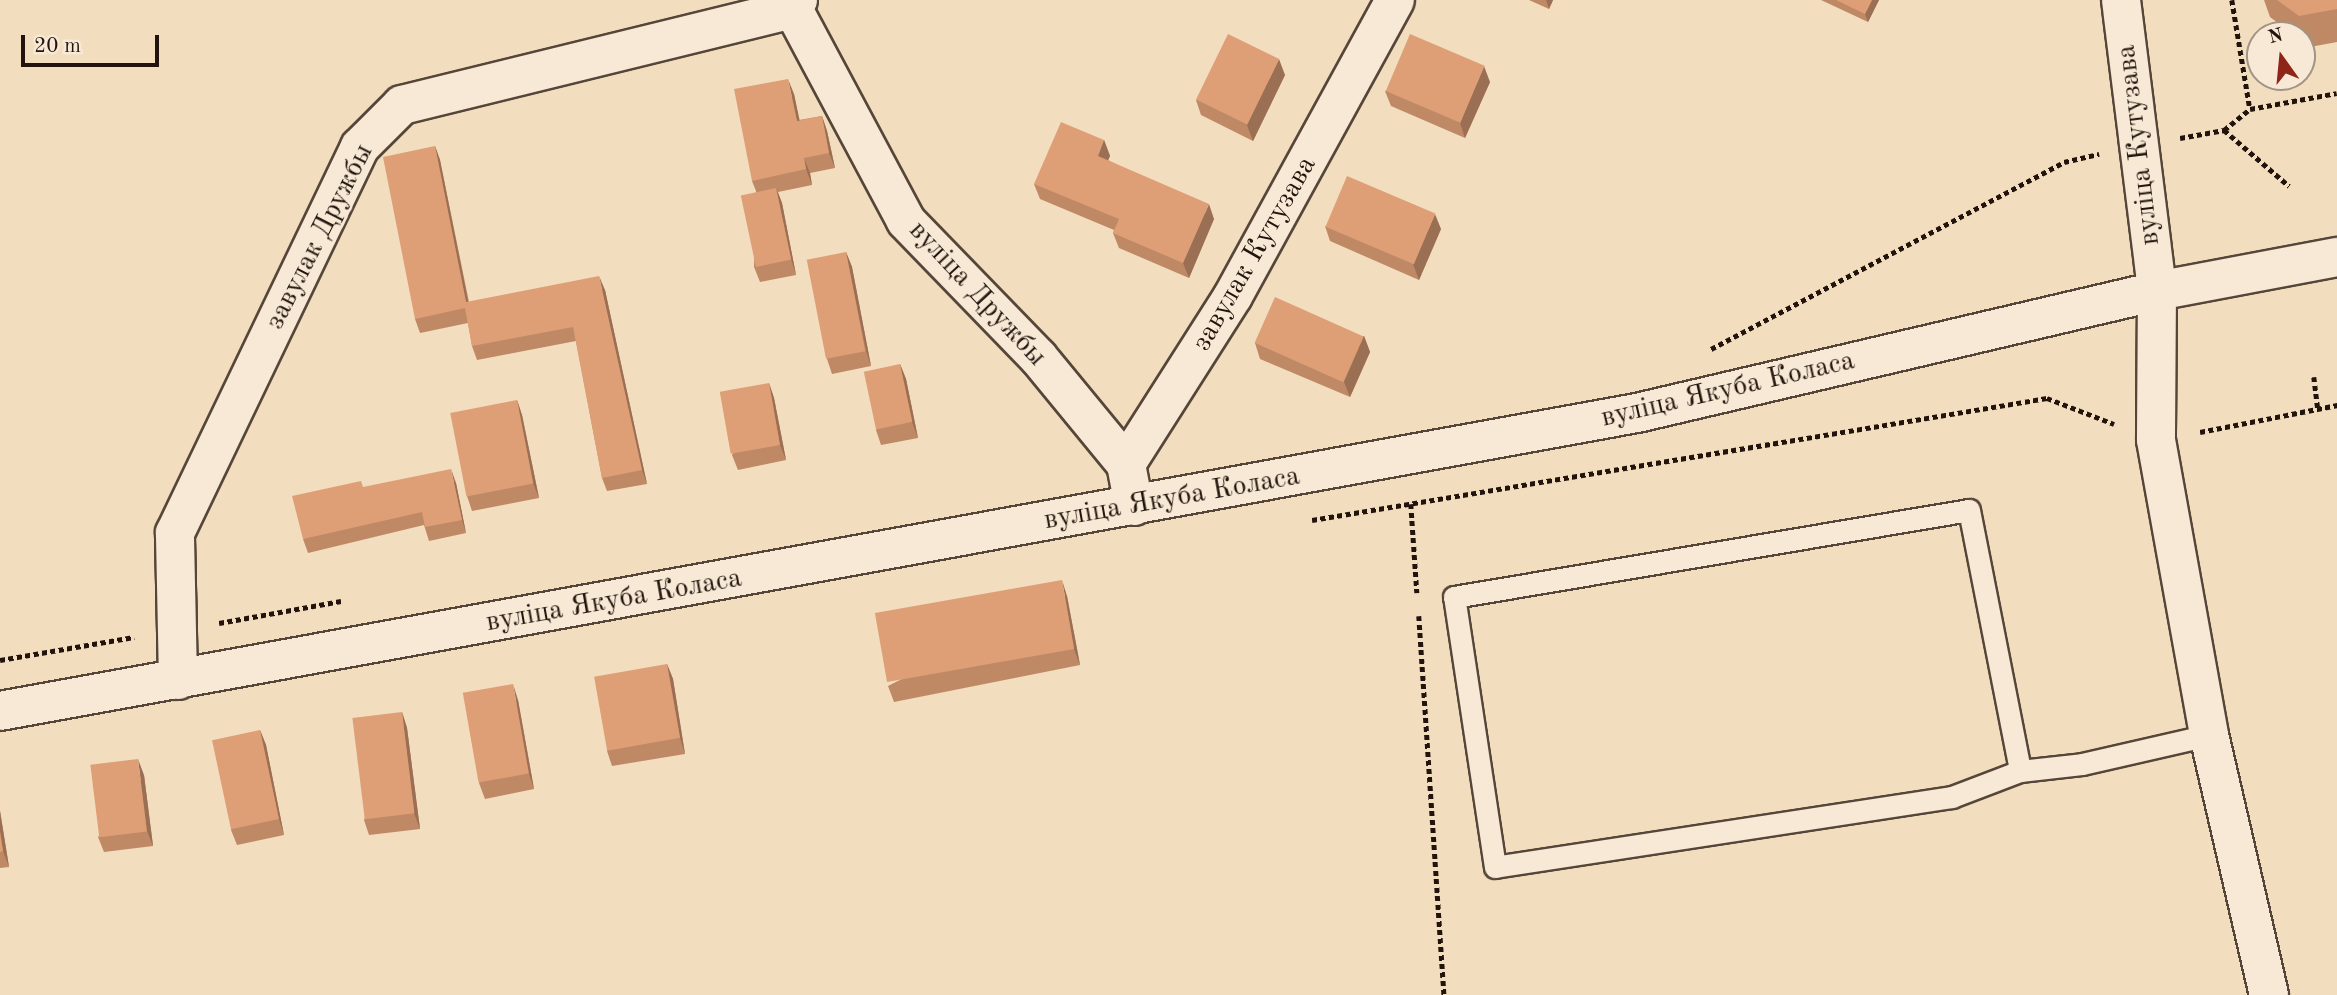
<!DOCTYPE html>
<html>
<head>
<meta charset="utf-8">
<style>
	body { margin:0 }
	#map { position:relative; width:2337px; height:995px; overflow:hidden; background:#f2ddbe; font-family:"Old Standard TT",serif }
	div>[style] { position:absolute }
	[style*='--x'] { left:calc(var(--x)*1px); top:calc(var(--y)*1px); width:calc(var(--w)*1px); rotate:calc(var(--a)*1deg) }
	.path>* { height:4.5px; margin-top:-2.25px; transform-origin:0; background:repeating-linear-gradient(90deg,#22140d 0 5px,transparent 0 8.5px) }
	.roads { filter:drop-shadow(2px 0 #564639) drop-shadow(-2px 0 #564639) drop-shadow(0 2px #564639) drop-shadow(0 -2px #564639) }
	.service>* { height:21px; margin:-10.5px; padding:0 10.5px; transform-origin:10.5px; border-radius:10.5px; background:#f7e9d5 }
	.minor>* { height:38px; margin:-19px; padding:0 19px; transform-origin:19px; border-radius:19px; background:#f7e9d5 }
	.secondary>* { height:38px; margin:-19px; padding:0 19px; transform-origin:19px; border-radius:19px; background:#f7e9d5 }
	.wall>* { inset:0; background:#bf8966 }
	.shaded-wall>* { inset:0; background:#9b6f53 }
	.building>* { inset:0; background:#de9f77; transform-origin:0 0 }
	span { translate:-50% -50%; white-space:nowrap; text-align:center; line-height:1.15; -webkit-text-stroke:5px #f7e9d5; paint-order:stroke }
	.street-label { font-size:28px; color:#22140d }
	.north { position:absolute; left:2246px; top:21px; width:70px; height:70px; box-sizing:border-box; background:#f7e9d5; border:2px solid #a29485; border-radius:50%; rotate:345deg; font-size:19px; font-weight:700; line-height:28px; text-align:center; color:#22140d }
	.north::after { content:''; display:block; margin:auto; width:24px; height:32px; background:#8f2418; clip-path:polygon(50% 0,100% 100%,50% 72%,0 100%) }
	.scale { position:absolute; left:21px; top:35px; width:138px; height:32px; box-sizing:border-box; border:4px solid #22140d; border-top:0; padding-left:9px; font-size:21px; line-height:24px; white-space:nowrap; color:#22140d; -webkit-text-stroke:5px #f7e9d5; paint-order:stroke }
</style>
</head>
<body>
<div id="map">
	<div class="path">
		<i style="--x:2232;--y:0;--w:110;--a:80.6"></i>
		<i style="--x:2224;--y:130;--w:86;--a:40.7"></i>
		<i style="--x:2180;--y:138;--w:45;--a:-10.3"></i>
		<i style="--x:2224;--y:130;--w:33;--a:-39"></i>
		<i style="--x:2250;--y:109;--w:88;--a:-10.4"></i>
		<i style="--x:1711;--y:349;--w:399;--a:-27.9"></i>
		<i style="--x:2064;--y:162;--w:36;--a:-13"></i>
		<i style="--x:2314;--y:377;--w:32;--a:83"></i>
		<i style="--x:2200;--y:432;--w:140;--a:-11.1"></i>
		<i style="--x:1411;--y:504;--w:89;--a:86.1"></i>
		<i style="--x:1312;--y:520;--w:745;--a:-9.42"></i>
		<i style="--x:2047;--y:398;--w:72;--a:21.2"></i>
		<i style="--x:1419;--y:616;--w:380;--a:86.2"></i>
		<i style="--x:219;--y:623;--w:124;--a:-10.2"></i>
		<i style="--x:0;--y:660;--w:136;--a:-9.7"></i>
	</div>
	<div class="roads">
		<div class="service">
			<i style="--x:2020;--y:771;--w:73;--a:159.1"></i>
			<i style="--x:1952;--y:797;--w:462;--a:171.3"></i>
			<i style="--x:1495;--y:867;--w:273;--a:-98.6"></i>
			<i style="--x:1454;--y:597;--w:522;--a:-9.59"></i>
			<i style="--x:1969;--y:510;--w:266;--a:78.9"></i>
			<i style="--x:2020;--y:771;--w:62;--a:-6.4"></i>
			<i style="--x:2082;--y:764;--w:130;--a:-12.9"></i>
		</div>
		<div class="minor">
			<i style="--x:798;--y:0;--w:10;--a:119"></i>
			<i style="--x:793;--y:9;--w:240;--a:61.9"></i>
			<i style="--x:906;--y:221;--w:190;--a:45.9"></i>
			<i style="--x:1038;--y:357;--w:139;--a:50.6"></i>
			<i style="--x:2157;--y:291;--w:149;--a:90.4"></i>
			<i style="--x:2156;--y:440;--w:300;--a:79.8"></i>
			<i style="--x:2209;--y:735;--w:267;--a:77"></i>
			<i style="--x:1134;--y:506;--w:43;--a:-100.8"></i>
			<i style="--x:1126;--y:464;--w:199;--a:-57.5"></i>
			<i style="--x:1233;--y:296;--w:337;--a:-61.3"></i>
			<i style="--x:178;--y:680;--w:147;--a:-91.2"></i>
			<i style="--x:175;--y:533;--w:428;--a:-64.4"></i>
			<i style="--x:360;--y:147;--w:59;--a:-45"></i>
			<i style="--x:402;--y:105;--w:403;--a:-13.8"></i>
		</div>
		<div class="secondary">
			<i style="--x:2121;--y:0;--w:293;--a:82.9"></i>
			<i style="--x:0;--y:711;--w:1664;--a:-10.32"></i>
			<i style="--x:1637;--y:413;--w:534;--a:-13.2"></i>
			<i style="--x:2157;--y:291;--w:183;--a:-10.7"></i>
		</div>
	</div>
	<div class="wall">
		<i style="clip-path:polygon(1529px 0,1553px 0,1549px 9px)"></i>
		<i style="clip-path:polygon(1821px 0,1879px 0,1868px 22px)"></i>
		<i style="clip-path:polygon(2264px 0,2337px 0,2337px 42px,2310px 47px,2302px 41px,2302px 35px,2294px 35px,2270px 17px)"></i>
		<i style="clip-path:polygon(1285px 75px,1253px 141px,1201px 115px,1196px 100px)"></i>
		<i style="clip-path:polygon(1490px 82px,1465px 138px,1391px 106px,1385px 91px)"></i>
		<i style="clip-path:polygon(794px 94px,799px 120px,822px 116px,827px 131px,835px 168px,810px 173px,812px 185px,778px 192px,782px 203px,796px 275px,760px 282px,754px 267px,756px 191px,752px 181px)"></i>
		<i style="clip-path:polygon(1104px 140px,1110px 156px,1108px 160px,1214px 219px,1189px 278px,1119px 248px,1113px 233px,1114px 230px,1040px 199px,1034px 184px)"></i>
		<i style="clip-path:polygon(435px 146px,440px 160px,469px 302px,605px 290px,647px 484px,607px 491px,602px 478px,576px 341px,477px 360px,472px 346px,468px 323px,420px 333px,415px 319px)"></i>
		<i style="clip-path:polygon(1325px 226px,1441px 229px,1419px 280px,1330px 241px)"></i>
		<i style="clip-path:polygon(846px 252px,852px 267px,871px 366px,832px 374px,827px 359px)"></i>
		<i style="clip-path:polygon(1364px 336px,1370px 352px,1350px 397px,1260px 359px,1255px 343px)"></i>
		<i style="clip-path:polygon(900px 364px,906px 379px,918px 438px,881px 445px,876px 430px)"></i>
		<i style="clip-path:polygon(769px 383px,774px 398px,786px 460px,738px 470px,732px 455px)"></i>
		<i style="clip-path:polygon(517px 400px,522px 415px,539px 498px,472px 511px,467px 496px)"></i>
		<i style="clip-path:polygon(456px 483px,466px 533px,429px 541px,424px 525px,308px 553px,303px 539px,364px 487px)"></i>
		<i style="clip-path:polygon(1067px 596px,1080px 665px,894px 702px,888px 686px)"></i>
		<i style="clip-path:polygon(667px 664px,673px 679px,685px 754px,612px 766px,607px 751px)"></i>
		<i style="clip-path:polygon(518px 700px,534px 789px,485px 799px,479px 783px)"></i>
		<i style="clip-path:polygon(402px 712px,407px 728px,420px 829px,369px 835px,364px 820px)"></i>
		<i style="clip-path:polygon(260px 730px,266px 745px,284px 835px,237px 845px,231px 830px)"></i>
		<i style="clip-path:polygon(144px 775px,153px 846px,104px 852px,98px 837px)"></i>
		<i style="clip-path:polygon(0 811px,9px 867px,0 868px)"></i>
	</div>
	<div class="shaded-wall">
		<i style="clip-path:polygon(1546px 0,1553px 0,1549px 9px)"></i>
		<i style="clip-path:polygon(1872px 0,1879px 0,1868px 22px,1865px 14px)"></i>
		<i style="clip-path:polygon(1279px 59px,1285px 75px,1253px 141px,1247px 125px)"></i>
		<i style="clip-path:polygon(1484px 66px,1490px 82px,1465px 138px,1460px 123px)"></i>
		<i style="clip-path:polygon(788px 79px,794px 94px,803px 136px,797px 121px)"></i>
		<i style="clip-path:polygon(822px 116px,827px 131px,835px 168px,829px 153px)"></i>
		<i style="clip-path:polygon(1104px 140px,1110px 156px,1103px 171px,1098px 156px)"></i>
		<i style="clip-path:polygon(435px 146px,440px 160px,471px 316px,466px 302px)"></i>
		<i style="clip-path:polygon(804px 158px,810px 173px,812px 185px,806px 169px)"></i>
		<i style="clip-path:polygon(776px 188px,782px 203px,796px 275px,791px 259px)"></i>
		<i style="clip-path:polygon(1209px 204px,1214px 219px,1189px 278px,1183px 263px)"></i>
		<i style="clip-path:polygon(1435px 214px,1441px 229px,1419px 280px,1413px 264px)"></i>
		<i style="clip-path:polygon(846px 252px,852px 267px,871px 366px,866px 351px)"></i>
		<i style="clip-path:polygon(599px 276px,605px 290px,647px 484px,642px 470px)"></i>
		<i style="clip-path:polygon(1364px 336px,1370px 352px,1350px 397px,1344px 382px)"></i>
		<i style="clip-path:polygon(900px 364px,906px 379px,918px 438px,912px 422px)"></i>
		<i style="clip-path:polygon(769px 383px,774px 398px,786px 460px,780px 445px)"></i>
		<i style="clip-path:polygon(517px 400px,522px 415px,539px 498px,533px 483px)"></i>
		<i style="clip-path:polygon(451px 469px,456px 483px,466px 533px,462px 520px)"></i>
		<i style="clip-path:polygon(1062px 580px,1067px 596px,1080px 665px,1074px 649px)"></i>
		<i style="clip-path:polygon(667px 664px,673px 679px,685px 754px,680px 738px)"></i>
		<i style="clip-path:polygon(513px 684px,518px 700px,534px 789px,529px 774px)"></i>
		<i style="clip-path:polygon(402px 712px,407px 728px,420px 829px,414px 813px)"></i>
		<i style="clip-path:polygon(260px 730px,266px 745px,284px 835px,279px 819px)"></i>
		<i style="clip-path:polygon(138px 759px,144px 775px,153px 846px,147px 831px)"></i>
		<i style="clip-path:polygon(0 811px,9px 867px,3px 851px,0 832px)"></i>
	</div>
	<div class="building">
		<i style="clip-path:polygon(1836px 0,1872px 0,1865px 14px)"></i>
		<i style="clip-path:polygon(2277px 0,2337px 0,2337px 9px,2299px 16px)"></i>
		<i style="left:1228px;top:34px;width:57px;height:73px;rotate:26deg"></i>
		<i style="left:1410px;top:34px;width:81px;height:62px;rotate:23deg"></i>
		<i style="clip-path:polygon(788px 79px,797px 121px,822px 116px,829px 153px,804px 158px,806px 169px,752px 181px,734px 89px)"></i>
		<i style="clip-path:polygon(1061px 122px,1104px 140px,1098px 156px,1209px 204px,1183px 263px,1113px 233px,1119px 219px,1034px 184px)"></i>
		<i style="clip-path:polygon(435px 146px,466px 302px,599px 276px,642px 470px,602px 478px,573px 327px,472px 346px,465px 308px,415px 319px,383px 157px)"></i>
		<i style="left:1347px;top:176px;width:96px;height:55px;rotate:23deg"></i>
		<i style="left:776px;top:188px;width:73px;height:36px;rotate:78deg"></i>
		<i style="left:846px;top:252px;width:101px;height:40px;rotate:79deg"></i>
		<i style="left:1275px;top:297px;width:97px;height:50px;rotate:24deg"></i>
		<i style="left:900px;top:364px;width:59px;height:37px;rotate:78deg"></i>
		<i style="left:769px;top:383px;width:63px;height:50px;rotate:80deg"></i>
		<i style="left:517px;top:400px;width:85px;height:68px;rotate:79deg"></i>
		<i style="clip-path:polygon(451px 469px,462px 520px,425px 527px,422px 512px,303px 539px,292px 496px,361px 481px,363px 487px)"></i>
		<i style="left:1062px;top:580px;width:70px;height:190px;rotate:80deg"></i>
		<i style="left:667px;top:664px;width:75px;height:74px;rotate:80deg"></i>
		<i style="left:513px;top:684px;width:91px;height:51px;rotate:80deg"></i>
		<i style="left:402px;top:712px;width:102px;height:50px;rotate:83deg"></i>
		<i style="left:260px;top:730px;width:91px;height:49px;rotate:78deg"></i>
		<i style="left:138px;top:759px;width:73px;height:48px;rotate:83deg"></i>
		<i style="clip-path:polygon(0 832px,3px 851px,0 852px)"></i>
	</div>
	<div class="street-label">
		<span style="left:2139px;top:145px;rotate:-97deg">вуліца Кутузава</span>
		<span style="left:320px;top:237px;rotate:-63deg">завулак Дружбы</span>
		<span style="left:1255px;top:254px;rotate:-60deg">завулак Кутузава</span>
		<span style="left:977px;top:294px;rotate:47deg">вуліца Дружбы</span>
		<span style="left:1728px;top:390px;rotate:-13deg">вуліца Якуба Коласа</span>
		<span style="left:1172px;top:499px;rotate:-10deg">вуліца Якуба Коласа</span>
		<span style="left:614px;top:601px;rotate:-10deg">вуліца Якуба Коласа</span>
	</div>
	<div class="north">N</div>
	<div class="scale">20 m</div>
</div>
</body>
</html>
